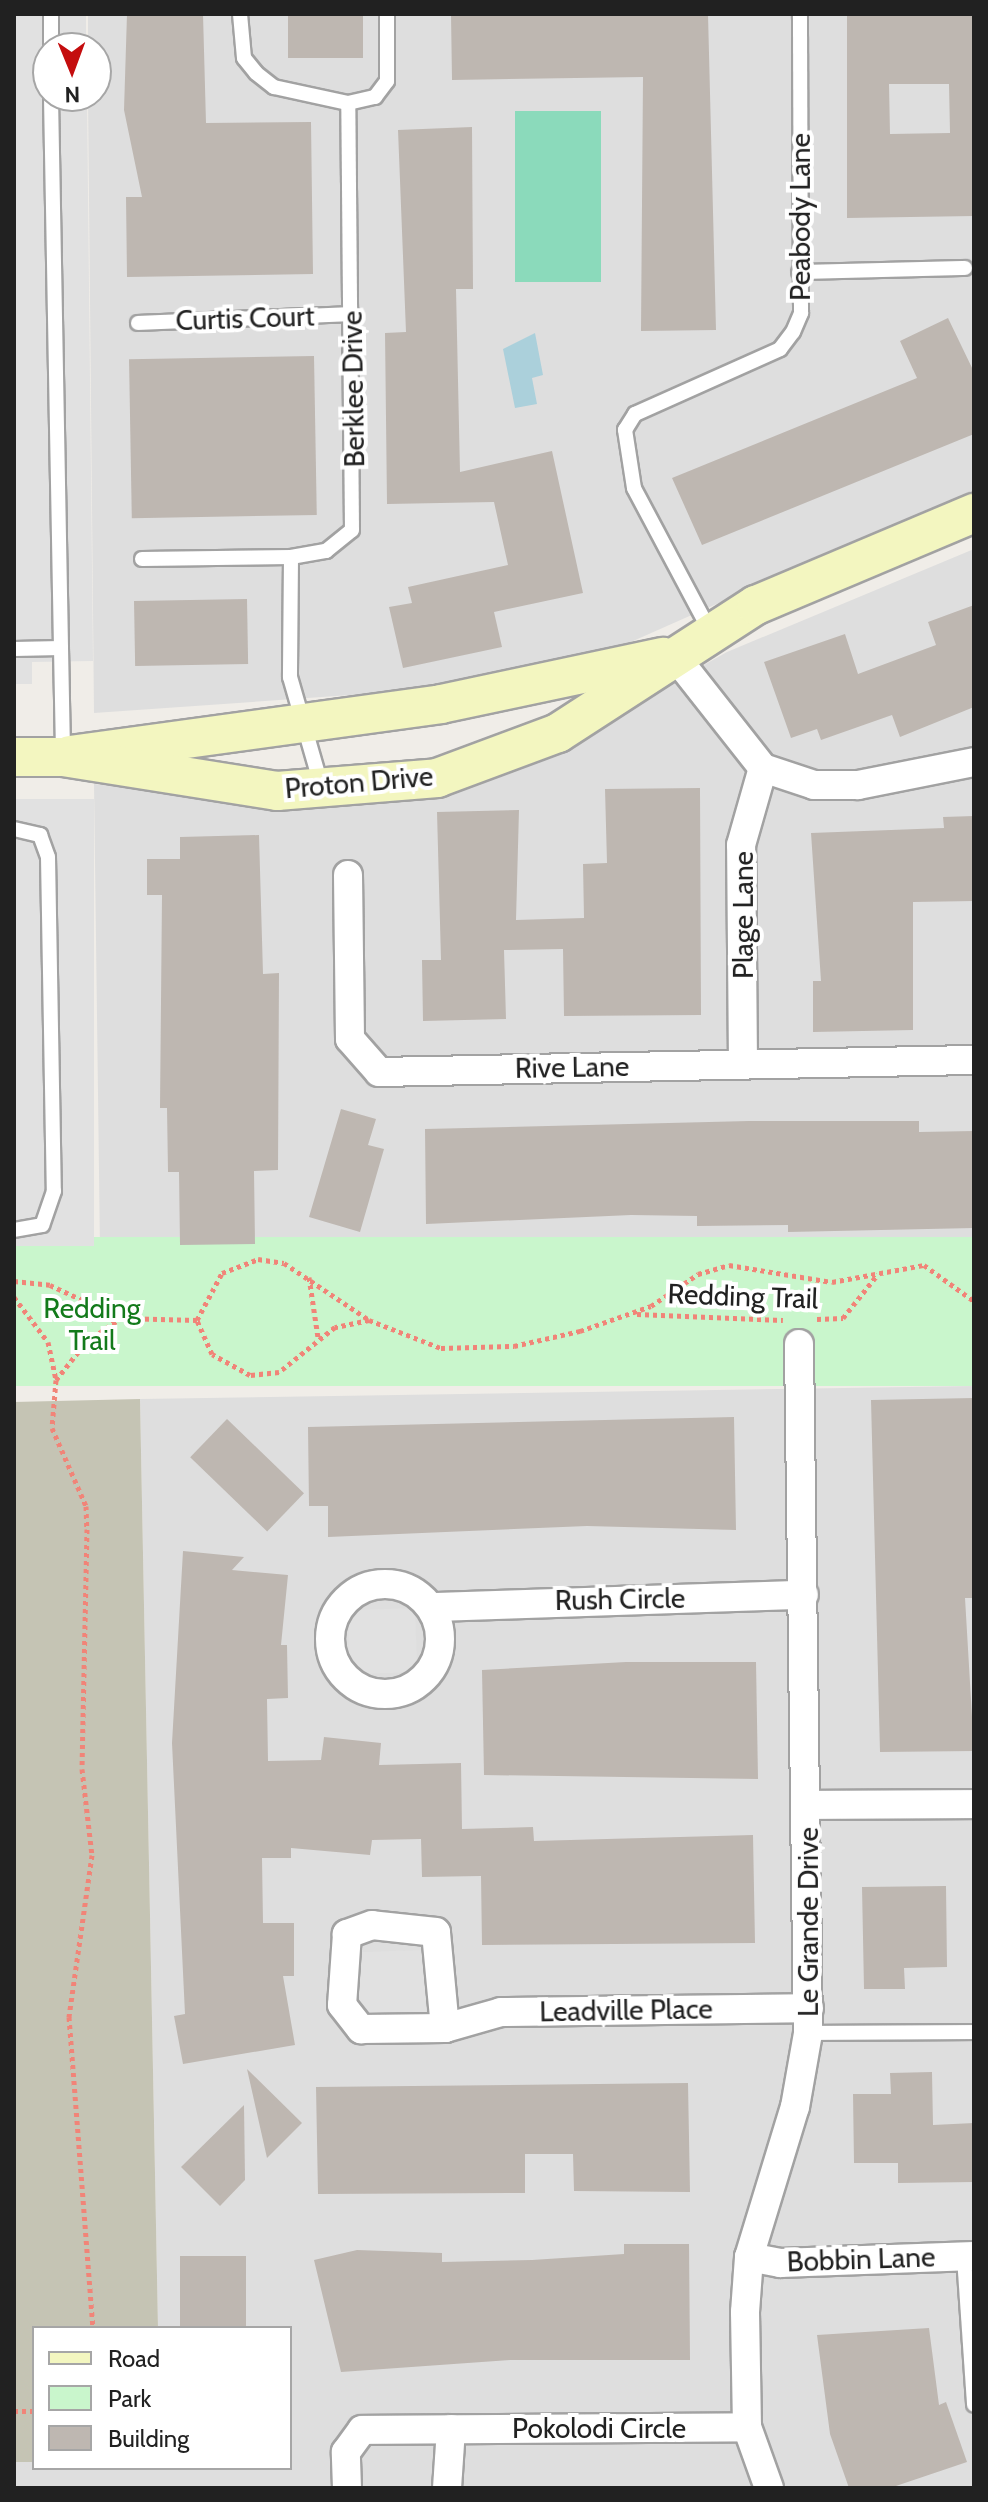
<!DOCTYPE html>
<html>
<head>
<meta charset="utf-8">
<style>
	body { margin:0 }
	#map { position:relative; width:988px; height:2502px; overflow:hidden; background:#f0ede8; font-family:Cabin,sans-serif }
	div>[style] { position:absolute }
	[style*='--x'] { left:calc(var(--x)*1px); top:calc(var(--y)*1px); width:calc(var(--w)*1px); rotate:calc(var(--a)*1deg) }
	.residential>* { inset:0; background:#dedede }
	.construction>* { inset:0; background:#c5c4b4 }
	.park>* { inset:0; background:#c9f6cc; transform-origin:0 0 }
	.pitch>* { inset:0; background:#8bdabb; transform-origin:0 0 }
	.parking>* { inset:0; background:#e1e1e1; transform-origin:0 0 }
	.water>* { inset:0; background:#abd0db }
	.building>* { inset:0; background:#beb7b1; transform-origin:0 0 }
	.path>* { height:5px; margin-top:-2.5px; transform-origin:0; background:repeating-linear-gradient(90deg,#f18478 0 4px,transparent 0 8px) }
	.roads { filter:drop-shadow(2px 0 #a2a2a2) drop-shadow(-2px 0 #a2a2a2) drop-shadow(0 2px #a2a2a2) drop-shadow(0 -2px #a2a2a2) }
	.lane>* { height:14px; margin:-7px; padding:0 7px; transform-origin:7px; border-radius:7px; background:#fff }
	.street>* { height:28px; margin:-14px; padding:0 14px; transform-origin:14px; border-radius:14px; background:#fff }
	.street>.ring { margin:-14px; padding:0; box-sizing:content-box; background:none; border:28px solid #fff; border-radius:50% }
	.secondary>* { height:38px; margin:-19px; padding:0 19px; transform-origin:19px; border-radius:19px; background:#f3f6c0 }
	span { translate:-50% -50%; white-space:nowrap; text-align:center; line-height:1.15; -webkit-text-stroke:8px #fff; paint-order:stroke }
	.street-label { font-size:28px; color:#212121 }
	.park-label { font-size:28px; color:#137a1b }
	.frame { position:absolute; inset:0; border:16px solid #212121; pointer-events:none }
	.legend { position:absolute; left:32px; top:2326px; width:260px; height:144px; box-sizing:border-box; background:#fff; border:2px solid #a6a6a6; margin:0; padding:10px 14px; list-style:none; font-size:24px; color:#212121 }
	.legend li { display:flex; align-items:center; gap:16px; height:40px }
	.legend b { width:40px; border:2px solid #a6a6a6 }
	.north { position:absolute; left:32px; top:32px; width:80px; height:80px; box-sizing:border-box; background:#fff; border:2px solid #a6a6a6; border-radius:50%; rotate:179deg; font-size:22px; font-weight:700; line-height:32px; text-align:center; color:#212121 }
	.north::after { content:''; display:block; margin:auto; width:28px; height:36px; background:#c40d0e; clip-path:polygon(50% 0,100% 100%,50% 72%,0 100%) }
</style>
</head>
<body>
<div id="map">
	<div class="residential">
		<i style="clip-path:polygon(88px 14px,974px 14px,974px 490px,597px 657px,493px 685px,94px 713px,88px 96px,96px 96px,96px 48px,88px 48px)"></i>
		<i style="clip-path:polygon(974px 549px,974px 1237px,100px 1249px,94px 784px,265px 803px,399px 800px,519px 769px,727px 652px)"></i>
		<i style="clip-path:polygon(974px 1386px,974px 2488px,14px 2488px,14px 2462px,34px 2462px,34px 2468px,290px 2468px,290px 2328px,158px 2328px,140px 1399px)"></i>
	</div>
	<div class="construction">
		<i style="clip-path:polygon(140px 1399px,158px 2328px,34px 2328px,34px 2462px,14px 2462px,14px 1402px)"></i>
	</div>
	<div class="park">
		<i style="left:974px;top:1237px;width:149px;height:960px;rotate:90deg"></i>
	</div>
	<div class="pitch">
		<i style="left:601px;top:111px;width:171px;height:86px;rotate:90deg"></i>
	</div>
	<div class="parking">
		<i style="clip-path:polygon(14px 14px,86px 14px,86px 48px,48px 48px,48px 96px,87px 96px,93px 661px,32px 662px,32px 684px,14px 684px)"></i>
		<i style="left:94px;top:799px;width:447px;height:80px;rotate:90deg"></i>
		<i style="left:415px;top:1608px;width:64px;height:67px;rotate:88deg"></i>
		<i style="left:424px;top:1950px;width:68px;height:68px;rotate:88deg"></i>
	</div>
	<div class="water">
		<i style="clip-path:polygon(535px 333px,543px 375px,532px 378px,537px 404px,515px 408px,503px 349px)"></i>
	</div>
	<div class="building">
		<i style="clip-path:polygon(127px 14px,203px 14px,206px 123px,311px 122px,313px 274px,127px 277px,126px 197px,142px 197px,124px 110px)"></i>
		<i style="left:288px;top:14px;width:75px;height:44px"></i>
		<i style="clip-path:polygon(451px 14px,708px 14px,716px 330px,641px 331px,643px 77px,452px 80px)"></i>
		<i style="clip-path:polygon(evenodd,847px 14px,974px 14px,974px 216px,847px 218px,847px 14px,889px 84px,949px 84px,950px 133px,890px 134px,889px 84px)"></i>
		<i style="clip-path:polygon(472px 127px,473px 289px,456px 289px,460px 472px,552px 451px,583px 593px,494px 612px,502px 647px,403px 668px,389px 607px,412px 603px,408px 587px,508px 565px,494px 502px,387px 504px,385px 333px,406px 332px,398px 130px)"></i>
		<i style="clip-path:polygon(948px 318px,974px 372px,974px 434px,702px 545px,672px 478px,917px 378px,900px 341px)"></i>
		<i style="left:314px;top:356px;width:159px;height:185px;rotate:89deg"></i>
		<i style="left:247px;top:599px;width:65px;height:113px;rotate:89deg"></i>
		<i style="clip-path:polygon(974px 605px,974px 707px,900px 737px,892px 715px,821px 740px,817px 729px,791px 738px,764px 662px,845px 634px,858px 674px,936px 645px,928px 622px)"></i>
		<i style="clip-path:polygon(700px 788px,701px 1015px,564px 1016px,563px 949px,504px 950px,506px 1019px,423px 1021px,422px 960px,441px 960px,437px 812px,519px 810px,516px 920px,584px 918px,583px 864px,607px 863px,605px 789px)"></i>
		<i style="clip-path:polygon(974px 816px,974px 901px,913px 902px,913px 1030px,813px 1032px,813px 981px,821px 981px,811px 833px,944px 828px,943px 817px)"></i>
		<i style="clip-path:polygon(259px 835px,263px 974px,279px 973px,278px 1170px,254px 1171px,255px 1244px,180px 1245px,179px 1172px,168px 1172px,167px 1108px,160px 1108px,162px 895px,147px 895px,147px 859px,180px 859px,180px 837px)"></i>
		<i style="clip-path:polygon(341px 1109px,376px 1119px,368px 1145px,384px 1149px,360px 1232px,309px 1217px)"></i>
		<i style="clip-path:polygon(749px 1121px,919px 1121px,919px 1132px,974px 1131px,974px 1228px,788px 1232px,788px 1225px,697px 1226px,697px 1216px,631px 1215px,426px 1224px,425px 1129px)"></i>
		<i style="clip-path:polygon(974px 1398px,974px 1598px,965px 1598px,974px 1751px,880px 1752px,871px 1400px)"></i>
		<i style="clip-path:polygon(734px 1417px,736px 1530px,587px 1526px,328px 1537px,328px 1506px,309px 1506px,308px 1427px)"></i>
		<i style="left:227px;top:1419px;width:107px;height:53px;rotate:44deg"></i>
		<i style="clip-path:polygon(183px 1551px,244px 1557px,232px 1570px,288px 1575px,281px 1645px,287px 1645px,288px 1698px,267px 1699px,268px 1761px,321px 1760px,324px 1737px,381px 1743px,379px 1765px,461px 1763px,462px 1829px,533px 1827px,534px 1841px,753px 1835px,755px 1943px,482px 1945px,481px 1876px,422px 1877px,421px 1839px,372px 1840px,370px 1855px,291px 1848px,291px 1858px,262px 1858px,263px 1923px,294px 1923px,294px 1976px,283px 1976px,295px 2045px,183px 2064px,174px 2016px,185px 2014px,172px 1743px)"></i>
		<i style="clip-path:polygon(626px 1662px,756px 1662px,758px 1779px,484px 1775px,482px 1670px)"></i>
		<i style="clip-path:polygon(946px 1886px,947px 1967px,904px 1968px,905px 1989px,864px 1989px,862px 1887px)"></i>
		<i style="clip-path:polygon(247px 2069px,302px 2123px,267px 2158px)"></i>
		<i style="clip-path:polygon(932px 2072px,933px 2125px,974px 2123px,974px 2182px,898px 2183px,898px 2163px,854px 2163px,853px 2094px,891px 2094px,890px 2073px)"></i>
		<i style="clip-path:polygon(688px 2083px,690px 2192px,574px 2191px,573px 2154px,525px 2154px,525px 2193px,318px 2194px,316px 2087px)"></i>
		<i style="clip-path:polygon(244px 2105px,245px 2180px,220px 2206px,181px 2167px)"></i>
		<i style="clip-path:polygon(624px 2244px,689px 2244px,690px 2360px,510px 2360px,341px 2372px,314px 2260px,357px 2250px,442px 2253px,442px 2262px,532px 2260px,624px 2254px)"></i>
		<i style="left:246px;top:2256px;width:72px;height:66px;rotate:90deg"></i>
		<i style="clip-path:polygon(929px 2328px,939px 2405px,946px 2402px,967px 2462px,890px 2488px,849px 2488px,830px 2434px,817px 2335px)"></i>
	</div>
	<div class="path">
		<i style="--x:309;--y:1277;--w:61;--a:81.5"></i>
		<i style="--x:14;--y:1281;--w:36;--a:6"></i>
		<i style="--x:50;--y:1285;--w:78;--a:24.9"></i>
		<i style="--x:121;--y:1318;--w:76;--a:1.5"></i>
		<i style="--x:14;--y:1297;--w:56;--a:52.9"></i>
		<i style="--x:48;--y:1342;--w:39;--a:78"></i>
		<i style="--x:56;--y:1380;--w:48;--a:-51.7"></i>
		<i style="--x:86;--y:1342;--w:42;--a:-34.4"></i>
		<i style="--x:637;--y:1314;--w:146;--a:2.4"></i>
		<i style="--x:817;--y:1319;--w:26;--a:-2"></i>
		<i style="--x:843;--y:1318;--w:56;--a:-51.5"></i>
		<i style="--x:369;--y:1320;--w:35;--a:168"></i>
		<i style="--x:335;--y:1327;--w:72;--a:141.2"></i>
		<i style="--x:279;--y:1372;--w:29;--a:174"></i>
		<i style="--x:250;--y:1375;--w:43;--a:-151.1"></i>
		<i style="--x:212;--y:1354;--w:37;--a:-114"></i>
		<i style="--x:197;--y:1320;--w:53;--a:-62"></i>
		<i style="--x:222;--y:1273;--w:39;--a:-21"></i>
		<i style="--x:258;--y:1259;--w:26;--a:9"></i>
		<i style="--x:284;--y:1263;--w:102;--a:33.8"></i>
		<i style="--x:369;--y:1320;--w:77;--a:21.3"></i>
		<i style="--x:441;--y:1348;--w:73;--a:-1.6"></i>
		<i style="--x:514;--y:1346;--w:68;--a:-12.8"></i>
		<i style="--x:580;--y:1331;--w:75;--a:-19.4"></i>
		<i style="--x:651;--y:1306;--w:57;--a:-34.2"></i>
		<i style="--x:698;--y:1274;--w:32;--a:-16"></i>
		<i style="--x:729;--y:1265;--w:104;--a:9.4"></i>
		<i style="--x:832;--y:1282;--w:94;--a:-10.5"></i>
		<i style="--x:924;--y:1265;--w:62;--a:35.8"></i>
		<i style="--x:56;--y:1380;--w:48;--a:94.8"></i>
		<i style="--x:52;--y:1428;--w:85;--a:66.4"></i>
		<i style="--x:86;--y:1506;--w:23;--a:88"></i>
		<i style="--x:87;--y:1529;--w:240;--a:91.2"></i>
		<i style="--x:82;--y:1769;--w:87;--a:83.4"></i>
		<i style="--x:92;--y:1855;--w:164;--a:98.1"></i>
		<i style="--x:69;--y:2017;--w:312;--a:85.6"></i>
		<i style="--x:14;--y:2411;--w:20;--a:0"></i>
	</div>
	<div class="roads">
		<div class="lane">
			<i style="--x:51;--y:14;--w:34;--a:90"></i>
			<i style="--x:240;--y:14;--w:44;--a:84.8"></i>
			<i style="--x:244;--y:58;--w:19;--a:51"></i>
			<i style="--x:256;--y:73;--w:23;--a:38"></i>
			<i style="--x:274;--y:87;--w:76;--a:12.2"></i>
			<i style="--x:348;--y:103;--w:28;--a:-13"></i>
			<i style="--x:375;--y:97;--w:20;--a:-53"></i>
			<i style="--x:387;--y:81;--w:67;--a:-90"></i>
			<i style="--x:799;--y:272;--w:166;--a:-1.4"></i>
			<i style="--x:138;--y:323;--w:214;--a:-2.4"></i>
			<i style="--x:291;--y:557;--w:120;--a:90.5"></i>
			<i style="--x:290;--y:677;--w:116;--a:73.9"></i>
			<i style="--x:142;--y:559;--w:149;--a:-0.8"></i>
			<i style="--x:291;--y:557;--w:36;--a:-10"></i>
			<i style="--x:326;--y:551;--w:33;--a:-39"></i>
			<i style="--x:352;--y:530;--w:427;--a:-90.5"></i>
			<i style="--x:711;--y:633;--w:164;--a:-118"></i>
			<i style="--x:634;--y:488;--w:59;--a:-98.8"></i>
			<i style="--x:625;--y:430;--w:19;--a:-58"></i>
			<i style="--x:635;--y:414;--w:159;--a:-24.1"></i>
			<i style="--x:780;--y:349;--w:21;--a:-53"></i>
			<i style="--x:793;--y:332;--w:21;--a:-67"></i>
			<i style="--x:801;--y:313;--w:299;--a:-90.2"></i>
			<i style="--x:61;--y:648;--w:109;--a:88.9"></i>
			<i style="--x:14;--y:649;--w:47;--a:-1.2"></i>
			<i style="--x:61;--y:648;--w:552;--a:-91.04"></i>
			<i style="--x:14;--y:829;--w:27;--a:13"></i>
			<i style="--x:40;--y:835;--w:23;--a:70"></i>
			<i style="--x:48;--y:857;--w:334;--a:89"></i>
			<i style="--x:54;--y:1191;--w:36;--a:109"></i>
			<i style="--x:42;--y:1225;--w:28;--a:170"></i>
			<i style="--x:808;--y:2033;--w:166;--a:-0.3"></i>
			<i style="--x:964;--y:2257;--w:148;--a:86.1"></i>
		</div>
		<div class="street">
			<i style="--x:674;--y:655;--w:144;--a:51.8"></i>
			<i style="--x:763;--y:768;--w:54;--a:18.4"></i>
			<i style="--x:814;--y:785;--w:44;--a:0"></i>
			<i style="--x:858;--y:785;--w:118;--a:-11.2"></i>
			<i style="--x:348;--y:875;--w:164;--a:89.3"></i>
			<i style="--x:350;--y:1039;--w:44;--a:48.7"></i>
			<i style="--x:379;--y:1072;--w:595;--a:-1.16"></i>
			<i style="--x:743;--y:1064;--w:219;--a:-90.5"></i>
			<i style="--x:741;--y:845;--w:80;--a:-74.1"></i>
			<i class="ring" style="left:330px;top:1584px;width:82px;height:82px"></i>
			<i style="--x:435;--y:1607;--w:369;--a:-1.9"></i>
			<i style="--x:807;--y:1805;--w:167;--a:-0.3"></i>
			<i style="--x:445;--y:2028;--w:96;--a:-95.4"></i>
			<i style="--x:436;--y:1932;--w:64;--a:-173.8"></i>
			<i style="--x:372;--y:1925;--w:27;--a:160"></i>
			<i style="--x:347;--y:1934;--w:71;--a:94"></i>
			<i style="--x:342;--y:2005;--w:31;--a:52"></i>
			<i style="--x:361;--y:2029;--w:84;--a:-0.7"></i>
			<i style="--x:445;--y:2028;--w:58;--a:-15.9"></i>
			<i style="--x:501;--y:2012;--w:308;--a:-0.7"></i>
			<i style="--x:749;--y:2257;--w:32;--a:11"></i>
			<i style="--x:780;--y:2263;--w:194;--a:-2.1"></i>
			<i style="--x:347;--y:2488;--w:36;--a:-92"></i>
			<i style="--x:346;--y:2452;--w:27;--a:-54"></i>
			<i style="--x:362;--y:2430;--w:385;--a:-0.4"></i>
			<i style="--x:447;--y:2488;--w:59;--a:-86.1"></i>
			<i style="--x:769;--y:2488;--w:65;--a:-109.8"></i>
			<i style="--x:747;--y:2427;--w:115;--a:-91"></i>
			<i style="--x:745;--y:2312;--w:55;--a:-85.8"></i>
			<i style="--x:749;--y:2257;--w:157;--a:-73"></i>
			<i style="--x:795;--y:2107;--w:75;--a:-80"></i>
			<i style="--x:808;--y:2033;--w:689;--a:-90.75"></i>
		</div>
		<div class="secondary">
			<i style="--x:70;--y:755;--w:374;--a:-7.8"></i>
			<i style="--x:441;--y:704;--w:227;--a:-12"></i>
			<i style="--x:14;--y:757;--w:49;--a:0"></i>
			<i style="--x:63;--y:757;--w:217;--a:9"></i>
			<i style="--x:277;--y:791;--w:161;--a:-4.6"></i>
			<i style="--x:437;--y:778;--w:129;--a:-20.4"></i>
			<i style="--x:558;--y:733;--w:236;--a:-32.9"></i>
			<i style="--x:756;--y:605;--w:237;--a:-22.9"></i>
		</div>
	</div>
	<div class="street-label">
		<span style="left:800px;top:217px;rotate:-90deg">Peabody Lane</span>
		<span style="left:245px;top:318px;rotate:-2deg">Curtis Court</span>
		<span style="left:353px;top:389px;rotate:-91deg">Berklee Drive</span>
		<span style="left:359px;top:782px;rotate:-5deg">Proton Drive</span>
		<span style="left:743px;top:915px;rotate:-90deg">Plage Lane</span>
		<span style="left:572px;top:1067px;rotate:-1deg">Rive Lane</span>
		<span style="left:743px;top:1296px;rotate:2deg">Redding Trail</span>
		<span style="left:620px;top:1599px;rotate:-1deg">Rush Circle</span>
		<span style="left:808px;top:1922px;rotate:-90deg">Le Grande Drive</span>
		<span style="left:626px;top:2010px;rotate:-1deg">Leadville Place</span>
		<span style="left:861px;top:2259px;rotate:-2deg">Bobbin Lane</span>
		<span style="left:599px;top:2428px">Pokolodi Circle</span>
	</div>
	<div class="park-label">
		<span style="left:92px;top:1324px">Redding<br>Trail</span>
	</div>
	<div class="frame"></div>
	<ul class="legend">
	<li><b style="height:10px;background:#f3f6c0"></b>Road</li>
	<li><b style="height:22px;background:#c9f6cc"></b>Park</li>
	<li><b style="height:22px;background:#beb7b1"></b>Building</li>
	</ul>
	<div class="north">N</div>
</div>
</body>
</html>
